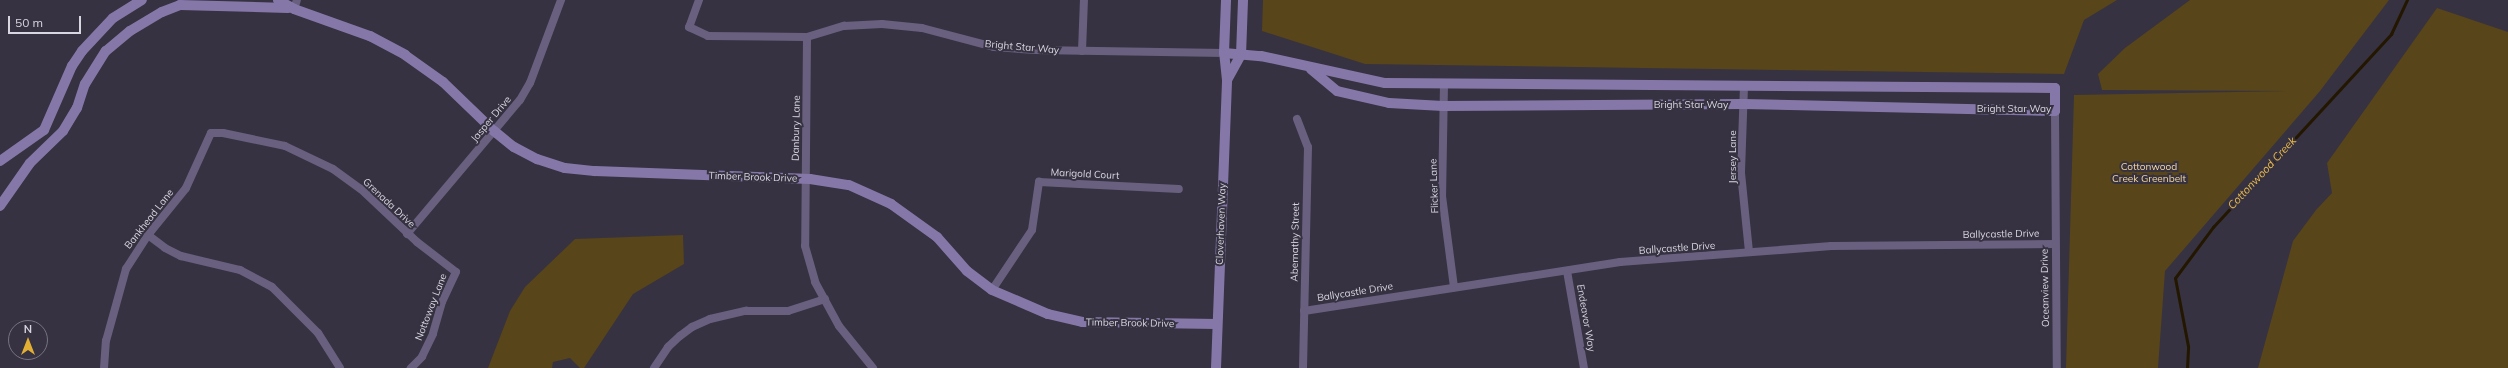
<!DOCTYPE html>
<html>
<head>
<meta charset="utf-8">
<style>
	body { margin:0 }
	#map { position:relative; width:2508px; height:368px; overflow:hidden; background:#363241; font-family:Mulish,sans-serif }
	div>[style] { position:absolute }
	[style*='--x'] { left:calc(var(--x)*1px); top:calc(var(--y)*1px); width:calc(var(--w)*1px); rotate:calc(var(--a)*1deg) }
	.green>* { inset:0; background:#58451a }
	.stream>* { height:3px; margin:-1.5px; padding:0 1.5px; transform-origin:1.5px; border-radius:1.5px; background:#231700 }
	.street>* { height:8px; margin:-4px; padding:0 4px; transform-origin:4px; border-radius:4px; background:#69607f }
	.secondary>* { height:10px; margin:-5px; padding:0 5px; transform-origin:5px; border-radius:5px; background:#8578a9 }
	span { translate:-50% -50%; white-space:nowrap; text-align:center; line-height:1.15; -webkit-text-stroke:4px #363241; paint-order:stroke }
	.street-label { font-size:10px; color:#d8d6e0 }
	.park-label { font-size:10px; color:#f7d99d }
	.water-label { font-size:11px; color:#ebba48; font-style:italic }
	.north { position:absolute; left:8px; top:320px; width:40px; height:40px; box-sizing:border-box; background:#363241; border:1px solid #777481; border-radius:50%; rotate:0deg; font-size:11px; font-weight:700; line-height:16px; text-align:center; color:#d8d6e0 }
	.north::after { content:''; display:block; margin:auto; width:14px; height:18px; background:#e2af34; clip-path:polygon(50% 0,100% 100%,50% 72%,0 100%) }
	.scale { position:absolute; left:8px; top:16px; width:73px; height:18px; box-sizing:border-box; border:2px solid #d8d6e0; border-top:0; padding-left:5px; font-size:12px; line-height:14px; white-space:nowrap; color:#d8d6e0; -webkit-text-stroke:3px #363241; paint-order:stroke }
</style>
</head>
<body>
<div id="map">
	<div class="green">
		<i style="clip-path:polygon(1263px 0,2117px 0,2084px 20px,2064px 74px,1365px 64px,1262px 31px)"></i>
		<i style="clip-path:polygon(2190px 0,2389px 0,2320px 91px,2165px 271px,2158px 368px,2066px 368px,2074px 95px,2290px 91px,2102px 90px,2098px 74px,2125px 48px)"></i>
		<i style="clip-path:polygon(2437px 8px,2508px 32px,2508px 368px,2258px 368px,2293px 241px,2316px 210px,2332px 193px,2327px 163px)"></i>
		<i style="clip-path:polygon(683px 235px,684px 264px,633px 294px,584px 368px,580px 368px,570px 358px,553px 362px,552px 368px,488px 368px,510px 311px,525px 287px,575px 239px)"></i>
	</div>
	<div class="stream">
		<i style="--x:2187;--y:368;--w:22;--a:-87"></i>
		<i style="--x:2188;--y:346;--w:69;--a:-100.8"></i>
		<i style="--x:2175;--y:278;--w:64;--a:-53.3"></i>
		<i style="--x:2213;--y:227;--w:263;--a:-47.3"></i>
		<i style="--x:2391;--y:34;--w:38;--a:-65"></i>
	</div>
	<div class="street">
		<i style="--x:699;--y:0;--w:29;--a:110"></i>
		<i style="--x:689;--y:27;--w:21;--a:25"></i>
		<i style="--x:708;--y:36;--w:99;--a:0.6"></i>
		<i style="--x:807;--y:37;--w:39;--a:-17"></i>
		<i style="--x:844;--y:26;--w:38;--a:-3"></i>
		<i style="--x:882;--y:24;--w:40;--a:5.7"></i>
		<i style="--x:922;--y:28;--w:74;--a:14.8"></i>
		<i style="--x:994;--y:47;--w:41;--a:4.2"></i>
		<i style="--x:1035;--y:50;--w:189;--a:0.9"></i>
		<i style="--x:294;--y:9;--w:9;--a:-72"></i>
		<i style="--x:807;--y:37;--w:209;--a:90.5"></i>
		<i style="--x:805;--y:246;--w:37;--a:74"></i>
		<i style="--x:815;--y:282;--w:50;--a:61.4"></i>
		<i style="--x:839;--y:326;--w:54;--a:51"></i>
		<i style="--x:1082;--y:51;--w:51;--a:-87.8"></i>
		<i style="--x:1444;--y:84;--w:112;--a:91"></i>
		<i style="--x:1442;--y:196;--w:92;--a:82.5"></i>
		<i style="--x:1744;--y:86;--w:87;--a:92"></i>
		<i style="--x:1741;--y:173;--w:79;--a:84.2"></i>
		<i style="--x:2055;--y:111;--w:257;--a:89.6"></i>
		<i style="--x:1297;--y:119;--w:30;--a:69"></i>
		<i style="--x:1308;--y:147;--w:221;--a:91.3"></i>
		<i style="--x:407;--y:234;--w:175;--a:-49.9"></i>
		<i style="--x:520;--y:100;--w:20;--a:-60"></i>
		<i style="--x:530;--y:83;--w:89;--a:-69.5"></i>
		<i style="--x:148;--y:235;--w:21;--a:37"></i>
		<i style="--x:165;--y:248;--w:18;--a:27"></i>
		<i style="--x:181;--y:256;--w:61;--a:13.3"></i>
		<i style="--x:240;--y:270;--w:36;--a:28"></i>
		<i style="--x:272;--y:287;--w:65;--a:45"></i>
		<i style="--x:318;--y:333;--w:41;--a:57.8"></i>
		<i style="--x:1567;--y:271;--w:98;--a:80.1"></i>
		<i style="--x:992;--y:290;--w:72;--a:-56.3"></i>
		<i style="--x:1032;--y:230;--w:49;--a:-81.7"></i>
		<i style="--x:1039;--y:182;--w:140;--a:2.9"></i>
		<i style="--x:1304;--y:311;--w:320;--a:-8.8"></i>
		<i style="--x:1620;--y:262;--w:212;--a:-4.3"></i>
		<i style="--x:1831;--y:246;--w:224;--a:-0.5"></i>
		<i style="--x:104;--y:368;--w:27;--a:-86"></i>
		<i style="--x:106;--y:341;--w:75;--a:-74.5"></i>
		<i style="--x:126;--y:269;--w:40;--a:-57.1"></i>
		<i style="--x:148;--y:235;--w:60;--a:-51"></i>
		<i style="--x:186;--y:188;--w:60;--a:-65.6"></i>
		<i style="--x:211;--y:133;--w:12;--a:0"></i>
		<i style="--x:223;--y:133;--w:63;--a:11.8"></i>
		<i style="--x:285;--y:146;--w:53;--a:25.6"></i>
		<i style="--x:333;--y:169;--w:34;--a:36"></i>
		<i style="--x:361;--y:189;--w:77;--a:43.4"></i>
		<i style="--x:417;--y:242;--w:49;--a:37.6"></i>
		<i style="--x:456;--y:272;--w:33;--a:115"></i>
		<i style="--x:442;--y:302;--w:33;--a:106"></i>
		<i style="--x:433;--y:334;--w:25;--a:116"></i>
		<i style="--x:422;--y:357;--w:16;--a:135"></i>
		<i style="--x:654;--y:368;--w:25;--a:-56"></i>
		<i style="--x:668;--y:347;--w:16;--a:-43"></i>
		<i style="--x:680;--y:336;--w:15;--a:-37"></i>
		<i style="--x:692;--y:327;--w:20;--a:-24"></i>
		<i style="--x:710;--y:319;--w:37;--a:-13"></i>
		<i style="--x:746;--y:311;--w:42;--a:0"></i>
		<i style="--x:788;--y:311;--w:39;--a:-18"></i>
	</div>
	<div class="secondary">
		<i style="--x:278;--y:0;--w:18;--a:29"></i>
		<i style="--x:294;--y:9;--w:81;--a:19.6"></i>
		<i style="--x:370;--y:36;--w:40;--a:28"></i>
		<i style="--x:405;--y:55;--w:47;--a:35.4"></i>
		<i style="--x:443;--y:82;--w:71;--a:43.9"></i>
		<i style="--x:494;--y:131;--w:26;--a:39"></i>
		<i style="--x:514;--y:147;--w:26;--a:28"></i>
		<i style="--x:537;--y:159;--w:29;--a:18"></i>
		<i style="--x:565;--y:168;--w:30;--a:6"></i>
		<i style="--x:595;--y:171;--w:215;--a:2.1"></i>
		<i style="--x:810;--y:179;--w:39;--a:9"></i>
		<i style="--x:849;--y:185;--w:46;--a:24.3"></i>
		<i style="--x:891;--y:204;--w:57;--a:35.7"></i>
		<i style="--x:937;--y:237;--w:45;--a:48.6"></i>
		<i style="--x:967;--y:271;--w:31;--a:37"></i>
		<i style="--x:992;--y:290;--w:61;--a:23.2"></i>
		<i style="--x:1048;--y:314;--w:35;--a:13"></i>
		<i style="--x:1082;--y:322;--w:135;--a:0.8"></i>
		<i style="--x:1224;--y:53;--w:37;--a:5"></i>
		<i style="--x:1261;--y:56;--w:127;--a:12.3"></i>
		<i style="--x:1385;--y:83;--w:670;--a:0.43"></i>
		<i style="--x:2055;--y:88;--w:23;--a:90"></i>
		<i style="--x:2055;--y:111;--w:311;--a:-178.7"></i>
		<i style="--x:1744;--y:104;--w:301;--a:179.6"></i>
		<i style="--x:1443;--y:106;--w:54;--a:-176.8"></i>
		<i style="--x:1389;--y:103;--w:53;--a:-167"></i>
		<i style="--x:1337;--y:91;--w:34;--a:-140"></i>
		<i style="--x:1227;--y:80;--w:29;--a:-61"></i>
		<i style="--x:1241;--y:55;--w:55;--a:-87.9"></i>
		<i style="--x:0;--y:161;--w:54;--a:-35.2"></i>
		<i style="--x:44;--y:130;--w:70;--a:-66.4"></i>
		<i style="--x:72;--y:66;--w:18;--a:-56"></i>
		<i style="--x:82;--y:51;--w:45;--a:-46.8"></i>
		<i style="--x:113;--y:18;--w:34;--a:-32"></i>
		<i style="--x:0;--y:206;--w:52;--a:-55.1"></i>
		<i style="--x:30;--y:163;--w:46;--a:-44.1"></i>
		<i style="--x:63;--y:131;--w:27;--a:-59"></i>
		<i style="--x:77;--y:108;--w:25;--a:-72"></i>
		<i style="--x:85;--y:84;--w:39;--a:-58"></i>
		<i style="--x:106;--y:51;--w:31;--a:-40"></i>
		<i style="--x:130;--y:31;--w:37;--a:-31"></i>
		<i style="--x:162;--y:12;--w:19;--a:-21"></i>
		<i style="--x:180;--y:5;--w:108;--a:1.6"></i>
		<i style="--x:1216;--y:368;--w:288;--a:-87.8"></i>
		<i style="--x:1227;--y:80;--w:27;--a:-96"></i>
		<i style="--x:1224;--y:53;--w:53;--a:-87.8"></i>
	</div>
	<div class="street-label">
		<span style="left:1022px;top:47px;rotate:5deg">Bright Star Way</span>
		<span style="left:1691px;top:105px">Bright Star Way</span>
		<span style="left:2014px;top:109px">Bright Star Way</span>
		<span style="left:491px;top:119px;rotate:-50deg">Jasper Drive</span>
		<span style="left:796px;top:128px;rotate:-89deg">Danbury Lane</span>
		<span style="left:1733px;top:157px;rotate:-90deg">Jersey Lane</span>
		<span style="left:1085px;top:174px;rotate:3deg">Marigold Court</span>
		<span style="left:753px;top:177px;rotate:2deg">Timber Brook Drive</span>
		<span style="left:1434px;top:186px;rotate:-92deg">Flicker Lane</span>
		<span style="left:389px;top:203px;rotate:43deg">Grenada Drive</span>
		<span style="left:149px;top:219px;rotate:-52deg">Bankhead Lane</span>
		<span style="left:1221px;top:224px;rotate:-88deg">Cloverhaven Way</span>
		<span style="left:2001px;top:234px;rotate:-1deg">Ballycastle Drive</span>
		<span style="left:1295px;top:242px;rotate:-89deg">Abernathy Street</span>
		<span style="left:1677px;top:248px;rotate:-4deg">Ballycastle Drive</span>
		<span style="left:2045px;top:288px;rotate:-91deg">Oceanview Drive</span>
		<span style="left:1355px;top:292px;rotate:-9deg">Ballycastle Drive</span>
		<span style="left:431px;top:307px;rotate:-69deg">Nottoway Lane</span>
		<span style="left:1586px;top:318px;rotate:80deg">Endeavor Way</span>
		<span style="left:1130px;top:323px;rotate:1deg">Timber Brook Drive</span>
	</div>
	<div class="park-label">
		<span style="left:2149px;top:172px">Cottonwood<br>Creek Greenbelt</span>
	</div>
	<div class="water-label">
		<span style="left:2262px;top:173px;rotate:-47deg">Cottonwood Creek</span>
	</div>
	<div class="north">N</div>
	<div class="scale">50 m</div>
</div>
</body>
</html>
